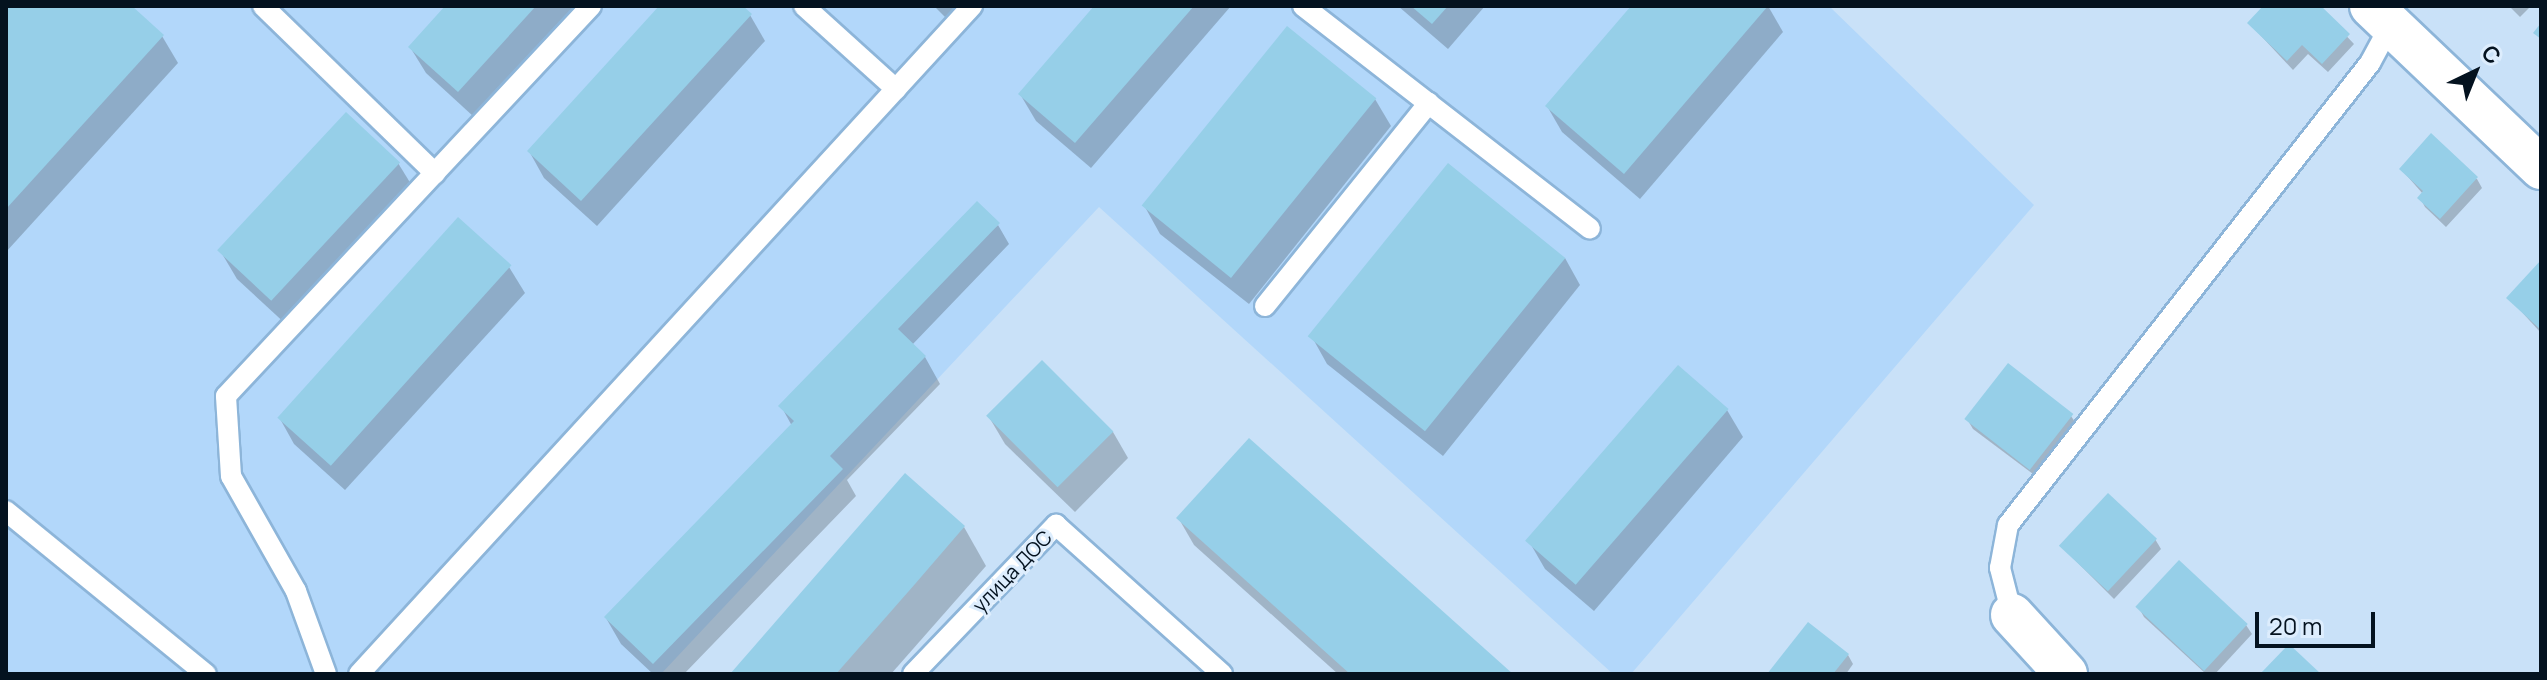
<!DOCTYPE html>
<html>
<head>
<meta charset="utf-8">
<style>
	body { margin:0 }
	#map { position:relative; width:2547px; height:680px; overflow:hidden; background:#c9e1f8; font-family:Manrope,sans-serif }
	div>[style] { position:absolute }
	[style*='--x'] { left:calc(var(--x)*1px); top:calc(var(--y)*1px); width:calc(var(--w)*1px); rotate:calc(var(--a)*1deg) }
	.built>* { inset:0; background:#b2d7fa }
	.shadow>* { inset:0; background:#0003 }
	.building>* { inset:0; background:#96cfe8; transform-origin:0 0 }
	.roads { filter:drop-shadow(2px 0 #8db5d9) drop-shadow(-2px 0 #8db5d9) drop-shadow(0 2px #8db5d9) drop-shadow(0 -2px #8db5d9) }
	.lane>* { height:20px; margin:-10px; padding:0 10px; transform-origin:10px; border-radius:10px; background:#fff }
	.street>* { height:42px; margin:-21px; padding:0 21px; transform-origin:21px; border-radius:21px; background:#fff }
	span { translate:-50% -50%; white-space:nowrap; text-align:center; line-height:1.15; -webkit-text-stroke:6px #ddedfd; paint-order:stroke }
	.street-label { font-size:20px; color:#04121f }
	.frame { position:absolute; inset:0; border:8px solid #04121f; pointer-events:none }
	.north { position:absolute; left:2435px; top:32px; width:80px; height:80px; -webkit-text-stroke:6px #ddedfd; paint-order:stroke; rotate:43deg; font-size:22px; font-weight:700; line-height:32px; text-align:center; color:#04121f }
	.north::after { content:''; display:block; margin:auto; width:28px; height:36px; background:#04121f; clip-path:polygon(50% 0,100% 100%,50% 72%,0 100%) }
	.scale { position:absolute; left:2255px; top:612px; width:120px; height:36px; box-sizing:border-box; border:4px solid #04121f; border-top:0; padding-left:10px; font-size:24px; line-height:28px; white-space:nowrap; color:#04121f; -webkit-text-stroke:6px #ddedfd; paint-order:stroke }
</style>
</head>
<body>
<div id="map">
	<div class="built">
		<i style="clip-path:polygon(6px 6px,1829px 6px,2034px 205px,1631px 674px,1613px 674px,1099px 207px,661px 674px,6px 674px)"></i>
	</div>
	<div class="shadow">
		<i style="clip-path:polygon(6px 6px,129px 6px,162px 36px,178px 63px,6px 252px)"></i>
		<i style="clip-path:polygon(447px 6px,575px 6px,474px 117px,426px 73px,410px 47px)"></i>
		<i style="clip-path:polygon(662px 6px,740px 6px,750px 15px,765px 41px,597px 226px,544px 178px,529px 151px)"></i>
		<i style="clip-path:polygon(934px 6px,957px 6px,946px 18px)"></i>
		<i style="clip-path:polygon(1096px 6px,1231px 6px,1091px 168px,1036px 121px,1020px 94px)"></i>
		<i style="clip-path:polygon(1398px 6px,1485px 6px,1448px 49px)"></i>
		<i style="clip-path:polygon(1633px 6px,1768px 6px,1783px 32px,1640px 199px,1562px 132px,1547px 106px)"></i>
		<i style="clip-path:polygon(2266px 6px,2318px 6px,2354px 44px,2328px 72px,2308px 54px,2293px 70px,2250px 24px)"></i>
		<i style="clip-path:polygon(2509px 6px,2531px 6px,2520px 17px)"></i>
		<i style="clip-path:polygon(1375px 99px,1391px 126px,1249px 304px,1160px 234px,1145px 207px)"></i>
		<i style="clip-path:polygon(398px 163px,414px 189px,289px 327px,237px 279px,221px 252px)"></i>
		<i style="clip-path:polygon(2401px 169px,2477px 179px,2482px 188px,2446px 227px,2425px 207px,2420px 198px,2423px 194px)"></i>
		<i style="clip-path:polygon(998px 225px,1009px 244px,912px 345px,925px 357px,940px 384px,847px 480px,856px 496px,684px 674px,653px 674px,621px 644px,606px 618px,792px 426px,781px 406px)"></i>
		<i style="clip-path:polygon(1565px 258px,1580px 285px,1443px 456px,1327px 364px,1312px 337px)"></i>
		<i style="clip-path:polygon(2541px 263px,2541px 333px,2509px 298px)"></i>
		<i style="clip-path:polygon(509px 267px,525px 293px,345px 490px,294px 444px,279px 417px)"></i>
		<i style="clip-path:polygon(1727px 410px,1743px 437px,1594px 611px,1545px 569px,1530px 543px)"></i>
		<i style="clip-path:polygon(2071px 416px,2077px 425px,2037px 477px,1973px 429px,1967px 419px)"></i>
		<i style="clip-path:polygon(989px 417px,1113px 432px,1128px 458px,1075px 512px,1005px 444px)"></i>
		<i style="clip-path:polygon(1179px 519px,1510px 674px,1338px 674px,1194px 545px)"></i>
		<i style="clip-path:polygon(964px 527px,986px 566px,891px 674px,733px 674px)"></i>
		<i style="clip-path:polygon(2155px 539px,2161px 549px,2114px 599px,2062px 547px)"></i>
		<i style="clip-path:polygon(2139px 608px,2246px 625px,2252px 634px,2215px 674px,2206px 674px,2144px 617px)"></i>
		<i style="clip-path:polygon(1848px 655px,1853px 664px,1846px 674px,1770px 674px)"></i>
	</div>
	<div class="building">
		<i style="clip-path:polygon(6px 6px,132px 6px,164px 35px,6px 209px)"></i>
		<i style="clip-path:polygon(445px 6px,536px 6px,458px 92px,408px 47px)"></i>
		<i style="clip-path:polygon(659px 6px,743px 6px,752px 14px,581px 201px,527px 151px)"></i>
		<i style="clip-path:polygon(1094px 6px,1194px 6px,1075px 143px,1018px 94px)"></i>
		<i style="clip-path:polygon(1411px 6px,1448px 6px,1432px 24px)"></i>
		<i style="clip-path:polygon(1631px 6px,1768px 6px,1624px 174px,1545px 106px)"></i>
		<i style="clip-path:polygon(2263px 6px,2321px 6px,2350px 34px,2322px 64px,2302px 45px,2287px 61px,2247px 23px)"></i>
		<i style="clip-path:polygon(2541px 23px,2541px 39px,2533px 33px)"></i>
		<i style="left:1287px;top:26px;width:115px;height:231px;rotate:39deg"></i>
		<i style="left:346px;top:112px;width:74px;height:189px;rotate:43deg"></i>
		<i style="clip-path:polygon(2431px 133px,2478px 177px,2440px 219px,2417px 198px,2423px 191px,2399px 169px)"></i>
		<i style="left:1448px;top:163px;width:151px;height:223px;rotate:39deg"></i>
		<i style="clip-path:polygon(977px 201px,1000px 223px,898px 329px,926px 356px,830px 456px,843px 469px,653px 664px,604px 617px,794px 421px,778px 406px)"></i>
		<i style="left:458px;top:217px;width:72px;height:270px;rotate:42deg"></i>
		<i style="clip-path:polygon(2541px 260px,2541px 330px,2506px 298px)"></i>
		<i style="left:1042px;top:360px;width:101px;height:79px;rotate:45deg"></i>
		<i style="left:2008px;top:363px;width:83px;height:71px;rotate:38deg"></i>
		<i style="left:1678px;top:365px;width:67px;height:233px;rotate:41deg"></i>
		<i style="clip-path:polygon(1249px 438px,1513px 674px,1350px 674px,1176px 518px)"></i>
		<i style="clip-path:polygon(905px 473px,965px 526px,915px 584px,836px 674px,730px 674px)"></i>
		<i style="left:2108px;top:493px;width:67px;height:72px;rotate:43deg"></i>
		<i style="left:2179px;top:560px;width:94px;height:64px;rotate:43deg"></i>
		<i style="clip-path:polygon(1808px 622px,1849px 654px,1833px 674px,1767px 674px)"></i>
		<i style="clip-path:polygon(2289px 644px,2321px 674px,2260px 674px)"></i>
	</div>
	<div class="roads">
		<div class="lane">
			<i style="--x:263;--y:6;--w:240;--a:44.2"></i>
			<i style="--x:804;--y:6;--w:124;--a:42.1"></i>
			<i style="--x:1303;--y:6;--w:363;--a:37.8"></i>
			<i style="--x:1265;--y:306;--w:261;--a:-51.1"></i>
			<i style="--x:6;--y:511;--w:258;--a:39.2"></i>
			<i style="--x:2012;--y:615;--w:49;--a:-104.3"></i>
			<i style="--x:2000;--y:568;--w:44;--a:-79.5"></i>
			<i style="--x:2008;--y:525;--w:587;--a:-51.92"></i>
			<i style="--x:2370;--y:63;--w:42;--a:-61.6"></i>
			<i style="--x:326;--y:674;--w:88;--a:-109.9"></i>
			<i style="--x:296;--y:591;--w:132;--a:-119.5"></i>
			<i style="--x:231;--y:476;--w:80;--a:-93.6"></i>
			<i style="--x:226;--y:396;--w:534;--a:-46.9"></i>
			<i style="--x:359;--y:674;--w:907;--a:-47.46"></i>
			<i style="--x:913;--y:674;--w:207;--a:-46.2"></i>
			<i style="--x:1056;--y:525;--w:223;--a:41.9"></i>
		</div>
		<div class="street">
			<i style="--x:2371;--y:6;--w:235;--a:43.6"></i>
			<i style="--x:2012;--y:615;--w:80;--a:47.5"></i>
		</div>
	</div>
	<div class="street-label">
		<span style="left:1012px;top:571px;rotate:-46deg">улица ДОС</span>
	</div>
	<div class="frame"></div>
	<div class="north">С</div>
	<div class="scale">20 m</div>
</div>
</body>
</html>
